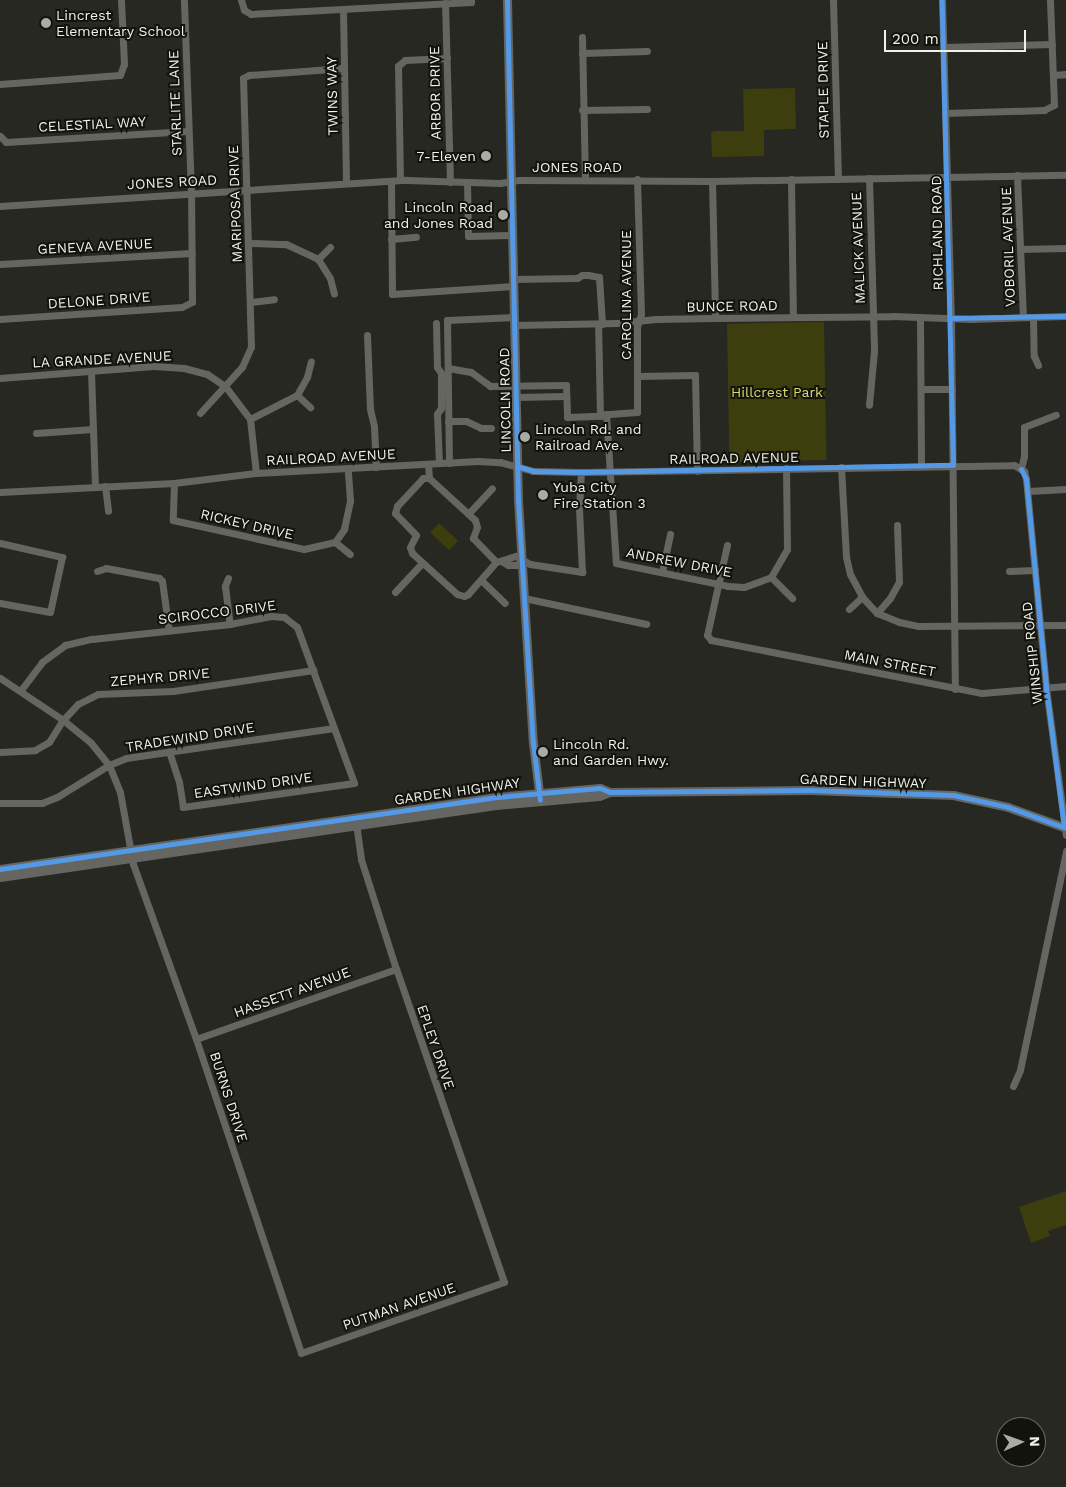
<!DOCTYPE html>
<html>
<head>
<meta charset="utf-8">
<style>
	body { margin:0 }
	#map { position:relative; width:1066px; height:1487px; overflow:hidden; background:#272821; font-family:"Work Sans",sans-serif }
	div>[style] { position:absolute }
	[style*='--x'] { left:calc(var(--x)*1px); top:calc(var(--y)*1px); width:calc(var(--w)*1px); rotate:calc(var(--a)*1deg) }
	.green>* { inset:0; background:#3d3e0e; transform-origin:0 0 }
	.minor>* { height:7px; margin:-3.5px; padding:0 3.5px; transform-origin:3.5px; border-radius:3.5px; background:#656562 }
	.major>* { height:9px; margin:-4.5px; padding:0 4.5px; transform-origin:4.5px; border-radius:4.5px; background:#656561 }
	.cycleway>* { height:5px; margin:-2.5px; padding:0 2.5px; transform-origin:2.5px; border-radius:2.5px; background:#5399e6 }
	.dots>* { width:14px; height:14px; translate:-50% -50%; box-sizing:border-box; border:2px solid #12130d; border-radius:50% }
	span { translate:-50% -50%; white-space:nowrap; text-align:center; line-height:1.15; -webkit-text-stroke:4px #12130d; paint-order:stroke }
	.poi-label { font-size:14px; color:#f0f1e8 }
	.left { translate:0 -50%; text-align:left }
	.right { translate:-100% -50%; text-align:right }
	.street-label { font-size:14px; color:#f0f1e8 }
	.park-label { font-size:14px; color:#d8db71 }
	.north { position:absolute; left:996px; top:1417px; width:50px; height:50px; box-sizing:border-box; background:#12130d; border:1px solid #6b6c65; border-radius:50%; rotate:88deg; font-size:14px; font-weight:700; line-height:20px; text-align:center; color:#f0f1e8 }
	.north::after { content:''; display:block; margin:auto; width:18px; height:22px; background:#aaaba2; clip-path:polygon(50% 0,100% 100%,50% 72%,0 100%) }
	.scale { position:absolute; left:884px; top:30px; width:142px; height:22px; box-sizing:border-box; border:2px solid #f0f1e8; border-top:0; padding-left:6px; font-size:15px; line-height:18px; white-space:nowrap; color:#f0f1e8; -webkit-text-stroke:4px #12130d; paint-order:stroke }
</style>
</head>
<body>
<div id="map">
	<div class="green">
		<i style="clip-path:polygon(795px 88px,796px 129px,764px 130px,764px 156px,712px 157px,711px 133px,714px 131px,744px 131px,743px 89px)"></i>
		<i style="left:824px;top:322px;width:138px;height:97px;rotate:89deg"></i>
		<i style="left:439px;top:523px;width:26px;height:13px;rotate:43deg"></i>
		<i style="clip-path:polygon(1066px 1191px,1066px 1225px,1048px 1231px,1050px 1236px,1031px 1243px,1019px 1207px)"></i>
	</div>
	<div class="minor">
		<i style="--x:241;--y:0;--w:10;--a:73"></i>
		<i style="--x:244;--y:10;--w:8;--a:30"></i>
		<i style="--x:251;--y:14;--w:220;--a:-3.1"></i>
		<i style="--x:471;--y:2;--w:2;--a:-90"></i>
		<i style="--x:833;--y:0;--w:179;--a:88.4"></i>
		<i style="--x:942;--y:0;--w:318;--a:88.4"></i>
		<i style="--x:951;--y:318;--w:371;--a:89.4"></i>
		<i style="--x:445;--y:3;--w:179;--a:88.4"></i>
		<i style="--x:343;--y:9;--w:174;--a:89"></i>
		<i style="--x:582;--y:37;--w:142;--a:88.8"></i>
		<i style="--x:944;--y:47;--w:108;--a:-1.6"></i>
		<i style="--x:582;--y:53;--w:65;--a:-1.8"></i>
		<i style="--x:1053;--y:75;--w:13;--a:-4"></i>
		<i style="--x:0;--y:84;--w:120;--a:-4.3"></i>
		<i style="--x:120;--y:75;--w:12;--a:-70"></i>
		<i style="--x:124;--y:64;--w:64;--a:-92.7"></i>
		<i style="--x:582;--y:110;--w:65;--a:-0.9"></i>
		<i style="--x:945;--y:113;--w:99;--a:-1.7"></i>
		<i style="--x:1044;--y:110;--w:11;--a:-27"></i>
		<i style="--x:1054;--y:105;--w:105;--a:-92.2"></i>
		<i style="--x:0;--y:136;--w:8;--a:45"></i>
		<i style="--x:6;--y:142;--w:182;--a:-3.5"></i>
		<i style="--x:1017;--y:175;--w:142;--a:87.6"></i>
		<i style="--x:869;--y:178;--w:173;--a:88.3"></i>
		<i style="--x:874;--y:351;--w:54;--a:95.3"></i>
		<i style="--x:637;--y:179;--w:135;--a:88.3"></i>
		<i style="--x:641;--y:314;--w:14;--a:107"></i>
		<i style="--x:637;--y:327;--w:85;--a:90"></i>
		<i style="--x:637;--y:412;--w:31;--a:176"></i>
		<i style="--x:606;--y:414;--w:149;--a:86.2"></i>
		<i style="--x:616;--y:563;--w:114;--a:11.6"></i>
		<i style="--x:728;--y:586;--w:16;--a:4"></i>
		<i style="--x:744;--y:587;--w:29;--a:-20"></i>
		<i style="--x:771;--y:577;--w:32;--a:-60"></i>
		<i style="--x:787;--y:549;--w:81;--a:-90.7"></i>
		<i style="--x:791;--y:179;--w:138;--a:89.2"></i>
		<i style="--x:400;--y:180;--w:114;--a:-91"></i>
		<i style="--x:398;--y:66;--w:9;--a:-41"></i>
		<i style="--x:405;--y:60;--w:42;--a:-2.7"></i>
		<i style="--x:391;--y:181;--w:113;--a:89.5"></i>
		<i style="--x:392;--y:294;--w:122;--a:-3.8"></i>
		<i style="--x:712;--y:181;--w:137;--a:88.7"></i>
		<i style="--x:467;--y:182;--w:54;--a:88.9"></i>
		<i style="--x:468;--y:236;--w:44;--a:-1.3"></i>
		<i style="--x:0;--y:206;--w:407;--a:-3.7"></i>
		<i style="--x:406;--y:180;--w:94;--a:1.8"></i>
		<i style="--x:500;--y:183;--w:20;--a:-9"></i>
		<i style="--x:520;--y:180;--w:192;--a:0.3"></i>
		<i style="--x:712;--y:181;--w:354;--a:-1"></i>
		<i style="--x:391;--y:239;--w:25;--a:-5"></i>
		<i style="--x:250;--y:243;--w:36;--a:2"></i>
		<i style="--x:286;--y:244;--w:35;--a:25"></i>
		<i style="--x:318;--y:259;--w:22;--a:58"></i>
		<i style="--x:330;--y:278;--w:16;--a:76"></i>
		<i style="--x:1020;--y:249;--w:46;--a:-1.2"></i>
		<i style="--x:318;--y:259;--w:17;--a:-45"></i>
		<i style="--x:0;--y:264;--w:192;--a:-3.3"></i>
		<i style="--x:513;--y:279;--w:64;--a:-0.9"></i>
		<i style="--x:577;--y:278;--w:6;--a:-31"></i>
		<i style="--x:582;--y:275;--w:6;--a:0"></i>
		<i style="--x:588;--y:275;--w:11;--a:10"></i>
		<i style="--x:599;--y:277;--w:47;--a:86.3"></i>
		<i style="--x:251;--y:302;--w:23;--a:-7"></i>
		<i style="--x:920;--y:317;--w:149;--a:89.6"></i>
		<i style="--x:1033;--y:317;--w:39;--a:89"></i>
		<i style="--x:1034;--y:356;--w:10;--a:66"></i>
		<i style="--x:0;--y:319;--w:182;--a:-3.8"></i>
		<i style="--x:182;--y:307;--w:11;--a:-27"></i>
		<i style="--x:192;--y:302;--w:109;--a:-90.5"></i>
		<i style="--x:191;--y:193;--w:193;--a:-92.1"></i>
		<i style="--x:436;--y:323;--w:44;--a:88.7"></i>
		<i style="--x:437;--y:367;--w:7;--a:56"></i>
		<i style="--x:441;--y:373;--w:35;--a:90"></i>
		<i style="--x:441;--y:408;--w:7;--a:124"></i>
		<i style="--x:437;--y:414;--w:49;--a:87.7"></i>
		<i style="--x:515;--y:325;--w:102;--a:-1.1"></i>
		<i style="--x:617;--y:323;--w:39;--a:-6"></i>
		<i style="--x:656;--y:319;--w:59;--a:-1"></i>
		<i style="--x:715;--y:318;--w:178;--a:-0.6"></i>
		<i style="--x:893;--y:316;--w:78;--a:2.2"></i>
		<i style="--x:971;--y:319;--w:95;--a:-1.8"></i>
		<i style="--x:367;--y:335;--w:74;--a:87.7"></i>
		<i style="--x:370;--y:409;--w:18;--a:77"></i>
		<i style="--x:374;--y:427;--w:40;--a:87.1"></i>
		<i style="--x:448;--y:368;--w:23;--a:10"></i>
		<i style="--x:471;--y:372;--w:24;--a:36"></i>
		<i style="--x:490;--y:386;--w:76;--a:-0.8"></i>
		<i style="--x:566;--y:385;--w:32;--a:88"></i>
		<i style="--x:567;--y:417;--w:33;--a:-2"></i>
		<i style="--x:600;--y:416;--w:92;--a:-91.2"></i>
		<i style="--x:91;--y:372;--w:115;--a:88"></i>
		<i style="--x:638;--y:376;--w:57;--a:-1"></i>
		<i style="--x:695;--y:375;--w:96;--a:88.8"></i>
		<i style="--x:0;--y:378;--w:154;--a:-4.5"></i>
		<i style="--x:154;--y:366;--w:30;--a:4"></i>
		<i style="--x:184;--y:368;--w:24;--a:15"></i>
		<i style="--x:207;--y:374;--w:22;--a:34"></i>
		<i style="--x:225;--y:386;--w:41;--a:52.9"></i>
		<i style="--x:250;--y:419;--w:54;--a:83.7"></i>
		<i style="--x:921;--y:389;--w:31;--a:0"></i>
		<i style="--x:297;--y:395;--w:18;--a:43"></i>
		<i style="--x:516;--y:397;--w:50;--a:-1.1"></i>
		<i style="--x:200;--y:413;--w:62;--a:-47.6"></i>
		<i style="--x:242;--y:367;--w:22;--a:-66"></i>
		<i style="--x:251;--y:347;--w:269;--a:-91.7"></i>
		<i style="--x:243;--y:78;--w:7;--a:-27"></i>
		<i style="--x:249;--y:75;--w:95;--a:-4.2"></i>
		<i style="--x:250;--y:419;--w:53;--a:-27.1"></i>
		<i style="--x:297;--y:395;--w:21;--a:-61"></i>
		<i style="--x:307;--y:377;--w:16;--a:-76"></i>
		<i style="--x:448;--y:421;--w:18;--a:0"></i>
		<i style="--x:466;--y:421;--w:17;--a:25"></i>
		<i style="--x:481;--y:428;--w:10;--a:0"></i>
		<i style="--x:36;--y:433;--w:57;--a:-4"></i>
		<i style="--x:449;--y:463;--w:143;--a:-90.8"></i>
		<i style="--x:447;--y:320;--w:68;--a:-2.5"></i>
		<i style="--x:428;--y:464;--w:14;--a:86"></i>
		<i style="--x:429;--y:478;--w:62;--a:42.4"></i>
		<i style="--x:475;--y:520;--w:7;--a:74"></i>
		<i style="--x:477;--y:527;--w:12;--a:110"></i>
		<i style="--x:473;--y:538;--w:33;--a:46"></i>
		<i style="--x:496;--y:562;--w:43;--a:131.2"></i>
		<i style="--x:468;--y:594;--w:4;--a:153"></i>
		<i style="--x:464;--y:596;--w:7;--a:-164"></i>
		<i style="--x:457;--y:594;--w:61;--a:-137.7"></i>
		<i style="--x:412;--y:553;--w:6;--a:-108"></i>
		<i style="--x:410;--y:547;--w:13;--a:-63"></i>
		<i style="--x:416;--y:535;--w:30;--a:-134"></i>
		<i style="--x:395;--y:513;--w:7;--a:-74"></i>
		<i style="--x:397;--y:506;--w:38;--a:-47"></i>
		<i style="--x:423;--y:478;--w:6;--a:0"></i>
		<i style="--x:841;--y:467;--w:90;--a:86.8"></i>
		<i style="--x:846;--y:557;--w:17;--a:77"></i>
		<i style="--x:850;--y:574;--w:26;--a:62"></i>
		<i style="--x:862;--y:597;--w:22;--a:47"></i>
		<i style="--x:877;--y:613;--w:24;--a:22"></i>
		<i style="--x:899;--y:622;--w:19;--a:12"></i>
		<i style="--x:918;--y:626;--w:148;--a:-0.4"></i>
		<i style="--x:1021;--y:469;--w:13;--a:-77"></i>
		<i style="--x:1024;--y:456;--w:29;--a:-90"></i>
		<i style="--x:1024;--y:427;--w:34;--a:-21"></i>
		<i style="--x:174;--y:483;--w:37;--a:92"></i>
		<i style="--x:173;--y:520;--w:134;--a:12.5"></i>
		<i style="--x:304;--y:549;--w:32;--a:-13"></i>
		<i style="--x:335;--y:542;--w:16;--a:-55"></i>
		<i style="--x:344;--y:529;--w:29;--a:-78"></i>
		<i style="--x:350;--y:501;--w:32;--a:-94"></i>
		<i style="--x:105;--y:486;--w:25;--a:83"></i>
		<i style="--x:1028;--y:491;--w:38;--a:-3"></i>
		<i style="--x:0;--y:492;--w:174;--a:-3"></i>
		<i style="--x:174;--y:483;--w:83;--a:-7"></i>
		<i style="--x:256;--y:473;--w:222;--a:-3.1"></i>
		<i style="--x:478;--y:461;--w:22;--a:3"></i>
		<i style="--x:500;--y:462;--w:34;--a:15"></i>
		<i style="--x:533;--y:471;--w:48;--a:1.2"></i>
		<i style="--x:581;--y:472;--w:433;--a:-0.9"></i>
		<i style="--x:1014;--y:465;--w:12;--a:31"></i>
		<i style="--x:1024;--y:471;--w:8;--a:76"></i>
		<i style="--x:1026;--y:479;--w:210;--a:84.5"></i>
		<i style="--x:1046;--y:688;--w:148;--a:82.3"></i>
		<i style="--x:468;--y:514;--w:35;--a:-47"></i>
		<i style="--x:335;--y:542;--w:19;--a:39"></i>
		<i style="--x:0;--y:543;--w:64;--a:12.7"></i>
		<i style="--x:62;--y:557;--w:56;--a:102.3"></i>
		<i style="--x:50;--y:612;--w:51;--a:-169.8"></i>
		<i style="--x:727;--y:545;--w:92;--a:102.5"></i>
		<i style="--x:707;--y:635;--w:6;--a:51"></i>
		<i style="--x:711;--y:640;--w:276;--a:11.1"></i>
		<i style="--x:982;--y:693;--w:84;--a:-4.8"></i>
		<i style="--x:501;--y:561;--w:8;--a:30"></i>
		<i style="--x:508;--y:565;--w:8;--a:0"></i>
		<i style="--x:516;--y:565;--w:7;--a:-34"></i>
		<i style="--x:496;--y:562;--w:21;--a:-17"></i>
		<i style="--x:516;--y:556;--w:16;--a:30"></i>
		<i style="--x:530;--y:564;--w:53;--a:8.7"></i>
		<i style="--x:582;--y:572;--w:63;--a:-92.7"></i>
		<i style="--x:579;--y:509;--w:37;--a:-87"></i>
		<i style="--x:97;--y:571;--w:9;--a:-18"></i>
		<i style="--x:106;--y:568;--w:54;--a:10.7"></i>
		<i style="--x:159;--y:578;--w:4;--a:45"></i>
		<i style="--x:162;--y:581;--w:50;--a:82"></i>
		<i style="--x:1009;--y:571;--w:26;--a:-2"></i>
		<i style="--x:662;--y:572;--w:39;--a:-78"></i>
		<i style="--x:771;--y:577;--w:30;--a:45"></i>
		<i style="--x:228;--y:578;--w:9;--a:111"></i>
		<i style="--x:225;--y:586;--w:38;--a:83"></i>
		<i style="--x:481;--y:580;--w:33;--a:44"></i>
		<i style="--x:395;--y:592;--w:40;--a:-47"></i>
		<i style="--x:524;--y:598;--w:125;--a:12"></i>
		<i style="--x:849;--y:609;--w:18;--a:-43"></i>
		<i style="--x:877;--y:613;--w:20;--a:-49"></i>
		<i style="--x:890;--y:598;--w:18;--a:-61"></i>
		<i style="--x:899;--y:582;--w:57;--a:-92"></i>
		<i style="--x:0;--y:678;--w:76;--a:33.7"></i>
		<i style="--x:63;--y:720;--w:36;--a:39"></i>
		<i style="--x:91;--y:743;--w:28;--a:51"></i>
		<i style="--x:109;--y:765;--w:29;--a:68"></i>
		<i style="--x:120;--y:792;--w:73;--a:79.8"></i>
		<i style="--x:133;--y:864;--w:186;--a:70.2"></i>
		<i style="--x:196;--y:1039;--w:331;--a:71.5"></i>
		<i style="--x:301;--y:1353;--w:215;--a:-19.3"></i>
		<i style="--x:504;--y:1282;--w:331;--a:-109"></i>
		<i style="--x:396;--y:969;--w:115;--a:-107.7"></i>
		<i style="--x:361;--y:859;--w:37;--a:-98"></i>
		<i style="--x:21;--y:690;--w:35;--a:-53"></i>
		<i style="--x:42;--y:662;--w:29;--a:-36"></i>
		<i style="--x:65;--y:645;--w:28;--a:-13"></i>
		<i style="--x:92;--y:639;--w:139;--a:-6.2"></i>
		<i style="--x:230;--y:624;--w:42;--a:-11"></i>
		<i style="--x:271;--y:616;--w:13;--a:4"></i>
		<i style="--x:284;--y:617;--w:16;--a:38"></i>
		<i style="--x:297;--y:627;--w:166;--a:69.9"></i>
		<i style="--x:354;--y:783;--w:173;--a:172"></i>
		<i style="--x:183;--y:807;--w:25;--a:-99"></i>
		<i style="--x:179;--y:782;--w:32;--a:-108"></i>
		<i style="--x:0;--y:752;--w:35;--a:-3"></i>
		<i style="--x:35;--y:750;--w:16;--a:-30"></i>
		<i style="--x:49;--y:742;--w:26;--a:-58"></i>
		<i style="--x:63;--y:720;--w:22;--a:-47"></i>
		<i style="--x:78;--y:704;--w:22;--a:-27"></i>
		<i style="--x:98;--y:694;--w:75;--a:-2.3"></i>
		<i style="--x:173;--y:691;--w:142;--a:-8.5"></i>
		<i style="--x:0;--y:803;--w:42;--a:0"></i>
		<i style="--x:42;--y:803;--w:16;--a:-22"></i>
		<i style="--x:57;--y:797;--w:61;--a:-31.6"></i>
		<i style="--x:109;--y:765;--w:18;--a:-22"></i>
		<i style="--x:126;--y:758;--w:210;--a:-8.2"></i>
		<i style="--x:196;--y:1039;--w:212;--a:-19.3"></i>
		<i style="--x:1013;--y:1086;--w:17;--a:-66"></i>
		<i style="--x:1020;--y:1070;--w:224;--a:-78.1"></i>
	</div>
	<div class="major">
		<i style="--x:507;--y:0;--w:500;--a:88.74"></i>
		<i style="--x:518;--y:500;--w:243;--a:86.5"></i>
		<i style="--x:533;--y:743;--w:57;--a:83"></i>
		<i style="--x:0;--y:869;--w:502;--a:-8.24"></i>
		<i style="--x:497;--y:797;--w:103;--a:-5"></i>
		<i style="--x:600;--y:788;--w:11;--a:22"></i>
		<i style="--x:610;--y:792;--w:200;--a:-0.6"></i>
		<i style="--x:810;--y:790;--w:143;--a:2"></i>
		<i style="--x:953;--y:795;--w:56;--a:12.3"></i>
		<i style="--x:1008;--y:807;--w:62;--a:19.9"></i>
		<i style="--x:0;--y:877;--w:501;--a:-8.26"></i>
		<i style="--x:496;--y:805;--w:103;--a:-5"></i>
		<i style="--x:599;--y:796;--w:12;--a:-20"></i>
	</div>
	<div class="cycleway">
		<i style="--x:507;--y:0;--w:500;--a:88.74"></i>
		<i style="--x:518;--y:500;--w:243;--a:86.5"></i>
		<i style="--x:533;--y:743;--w:57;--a:83"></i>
		<i style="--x:951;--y:318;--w:115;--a:-1"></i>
		<i style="--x:517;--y:466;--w:17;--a:17"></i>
		<i style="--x:533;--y:471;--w:48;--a:1.2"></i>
		<i style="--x:581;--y:472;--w:372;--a:-1.1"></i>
		<i style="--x:953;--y:465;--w:465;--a:-91.4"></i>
		<i style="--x:1021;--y:469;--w:11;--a:63"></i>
		<i style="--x:1026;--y:479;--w:210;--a:84.5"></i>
		<i style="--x:1046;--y:688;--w:140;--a:82.6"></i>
		<i style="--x:0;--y:869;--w:502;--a:-8.24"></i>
		<i style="--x:497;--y:797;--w:103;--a:-5"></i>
		<i style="--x:600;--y:788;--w:11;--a:22"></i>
		<i style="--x:610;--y:792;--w:200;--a:-0.6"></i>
		<i style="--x:810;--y:790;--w:143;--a:2"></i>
		<i style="--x:953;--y:795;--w:56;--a:12.3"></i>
		<i style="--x:1008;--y:807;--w:62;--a:19.9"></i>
	</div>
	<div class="dots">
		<i style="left:46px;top:23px;background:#aaaba2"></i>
		<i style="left:486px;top:156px;background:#aaaba2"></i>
		<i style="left:503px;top:215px;background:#aaaba2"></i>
		<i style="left:525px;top:437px;background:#aaaba2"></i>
		<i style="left:543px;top:495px;background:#aaaba2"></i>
		<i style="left:543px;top:752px;background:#aaaba2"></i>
	</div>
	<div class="poi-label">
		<span class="left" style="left:56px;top:23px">Lincrest<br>Elementary School</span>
		<span class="right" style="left:476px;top:156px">7-Eleven</span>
		<span class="right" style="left:493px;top:215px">Lincoln Road<br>and Jones Road</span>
		<span class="left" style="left:535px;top:437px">Lincoln Rd. and<br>Railroad Ave.</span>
		<span class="left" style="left:553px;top:495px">Yuba City<br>Fire Station 3</span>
		<span class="left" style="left:553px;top:752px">Lincoln Rd.<br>and Garden Hwy.</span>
	</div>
	<div class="street-label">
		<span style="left:823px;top:90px;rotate:-91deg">STAPLE DRIVE</span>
		<span style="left:435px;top:93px;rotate:-91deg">ARBOR DRIVE</span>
		<span style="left:332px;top:96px;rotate:-91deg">TWINS WAY</span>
		<span style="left:175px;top:103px;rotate:-92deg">STARLITE LANE</span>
		<span style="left:92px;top:124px;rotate:-3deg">CELESTIAL WAY</span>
		<span style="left:577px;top:167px">JONES ROAD</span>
		<span style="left:172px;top:182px;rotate:-3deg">JONES ROAD</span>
		<span style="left:235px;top:204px;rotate:-92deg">MARIPOSA DRIVE</span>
		<span style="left:937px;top:233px;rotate:-91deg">RICHLAND ROAD</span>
		<span style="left:95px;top:246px;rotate:-3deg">GENEVA AVENUE</span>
		<span style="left:1008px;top:247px;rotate:-92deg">VOBORIL AVENUE</span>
		<span style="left:858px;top:248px;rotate:-92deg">MALICK AVENUE</span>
		<span style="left:626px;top:295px;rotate:-90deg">CAROLINA AVENUE</span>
		<span style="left:99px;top:300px;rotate:-4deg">DELONE DRIVE</span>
		<span style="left:732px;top:306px;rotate:-1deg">BUNCE ROAD</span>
		<span style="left:102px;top:359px;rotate:-3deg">LA GRANDE AVENUE</span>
		<span style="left:505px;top:400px;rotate:-91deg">LINCOLN ROAD</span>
		<span style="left:331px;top:457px;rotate:-3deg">RAILROAD AVENUE</span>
		<span style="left:734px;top:458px;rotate:-1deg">RAILROAD AVENUE</span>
		<span style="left:247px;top:524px;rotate:13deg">RICKEY DRIVE</span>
		<span style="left:679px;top:562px;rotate:11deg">ANDREW DRIVE</span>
		<span style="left:217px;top:612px;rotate:-7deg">SCIROCCO DRIVE</span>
		<span style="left:1032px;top:653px;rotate:-96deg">WINSHIP ROAD</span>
		<span style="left:890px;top:663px;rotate:11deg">MAIN STREET</span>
		<span style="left:160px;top:677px;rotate:-5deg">ZEPHYR DRIVE</span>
		<span style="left:190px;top:737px;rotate:-9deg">TRADEWIND DRIVE</span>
		<span style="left:863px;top:781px;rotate:2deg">GARDEN HIGHWAY</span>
		<span style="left:253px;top:785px;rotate:-8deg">EASTWIND DRIVE</span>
		<span style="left:457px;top:791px;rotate:-8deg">GARDEN HIGHWAY</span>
		<span style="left:292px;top:992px;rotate:-20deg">HASSETT AVENUE</span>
		<span style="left:436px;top:1047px;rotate:71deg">EPLEY DRIVE</span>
		<span style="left:229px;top:1097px;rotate:72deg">BURNS DRIVE</span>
		<span style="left:399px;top:1306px;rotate:-19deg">PUTMAN AVENUE</span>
	</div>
	<div class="park-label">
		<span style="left:777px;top:392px">Hillcrest Park</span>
	</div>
	<div class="north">N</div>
	<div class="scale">200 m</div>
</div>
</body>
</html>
